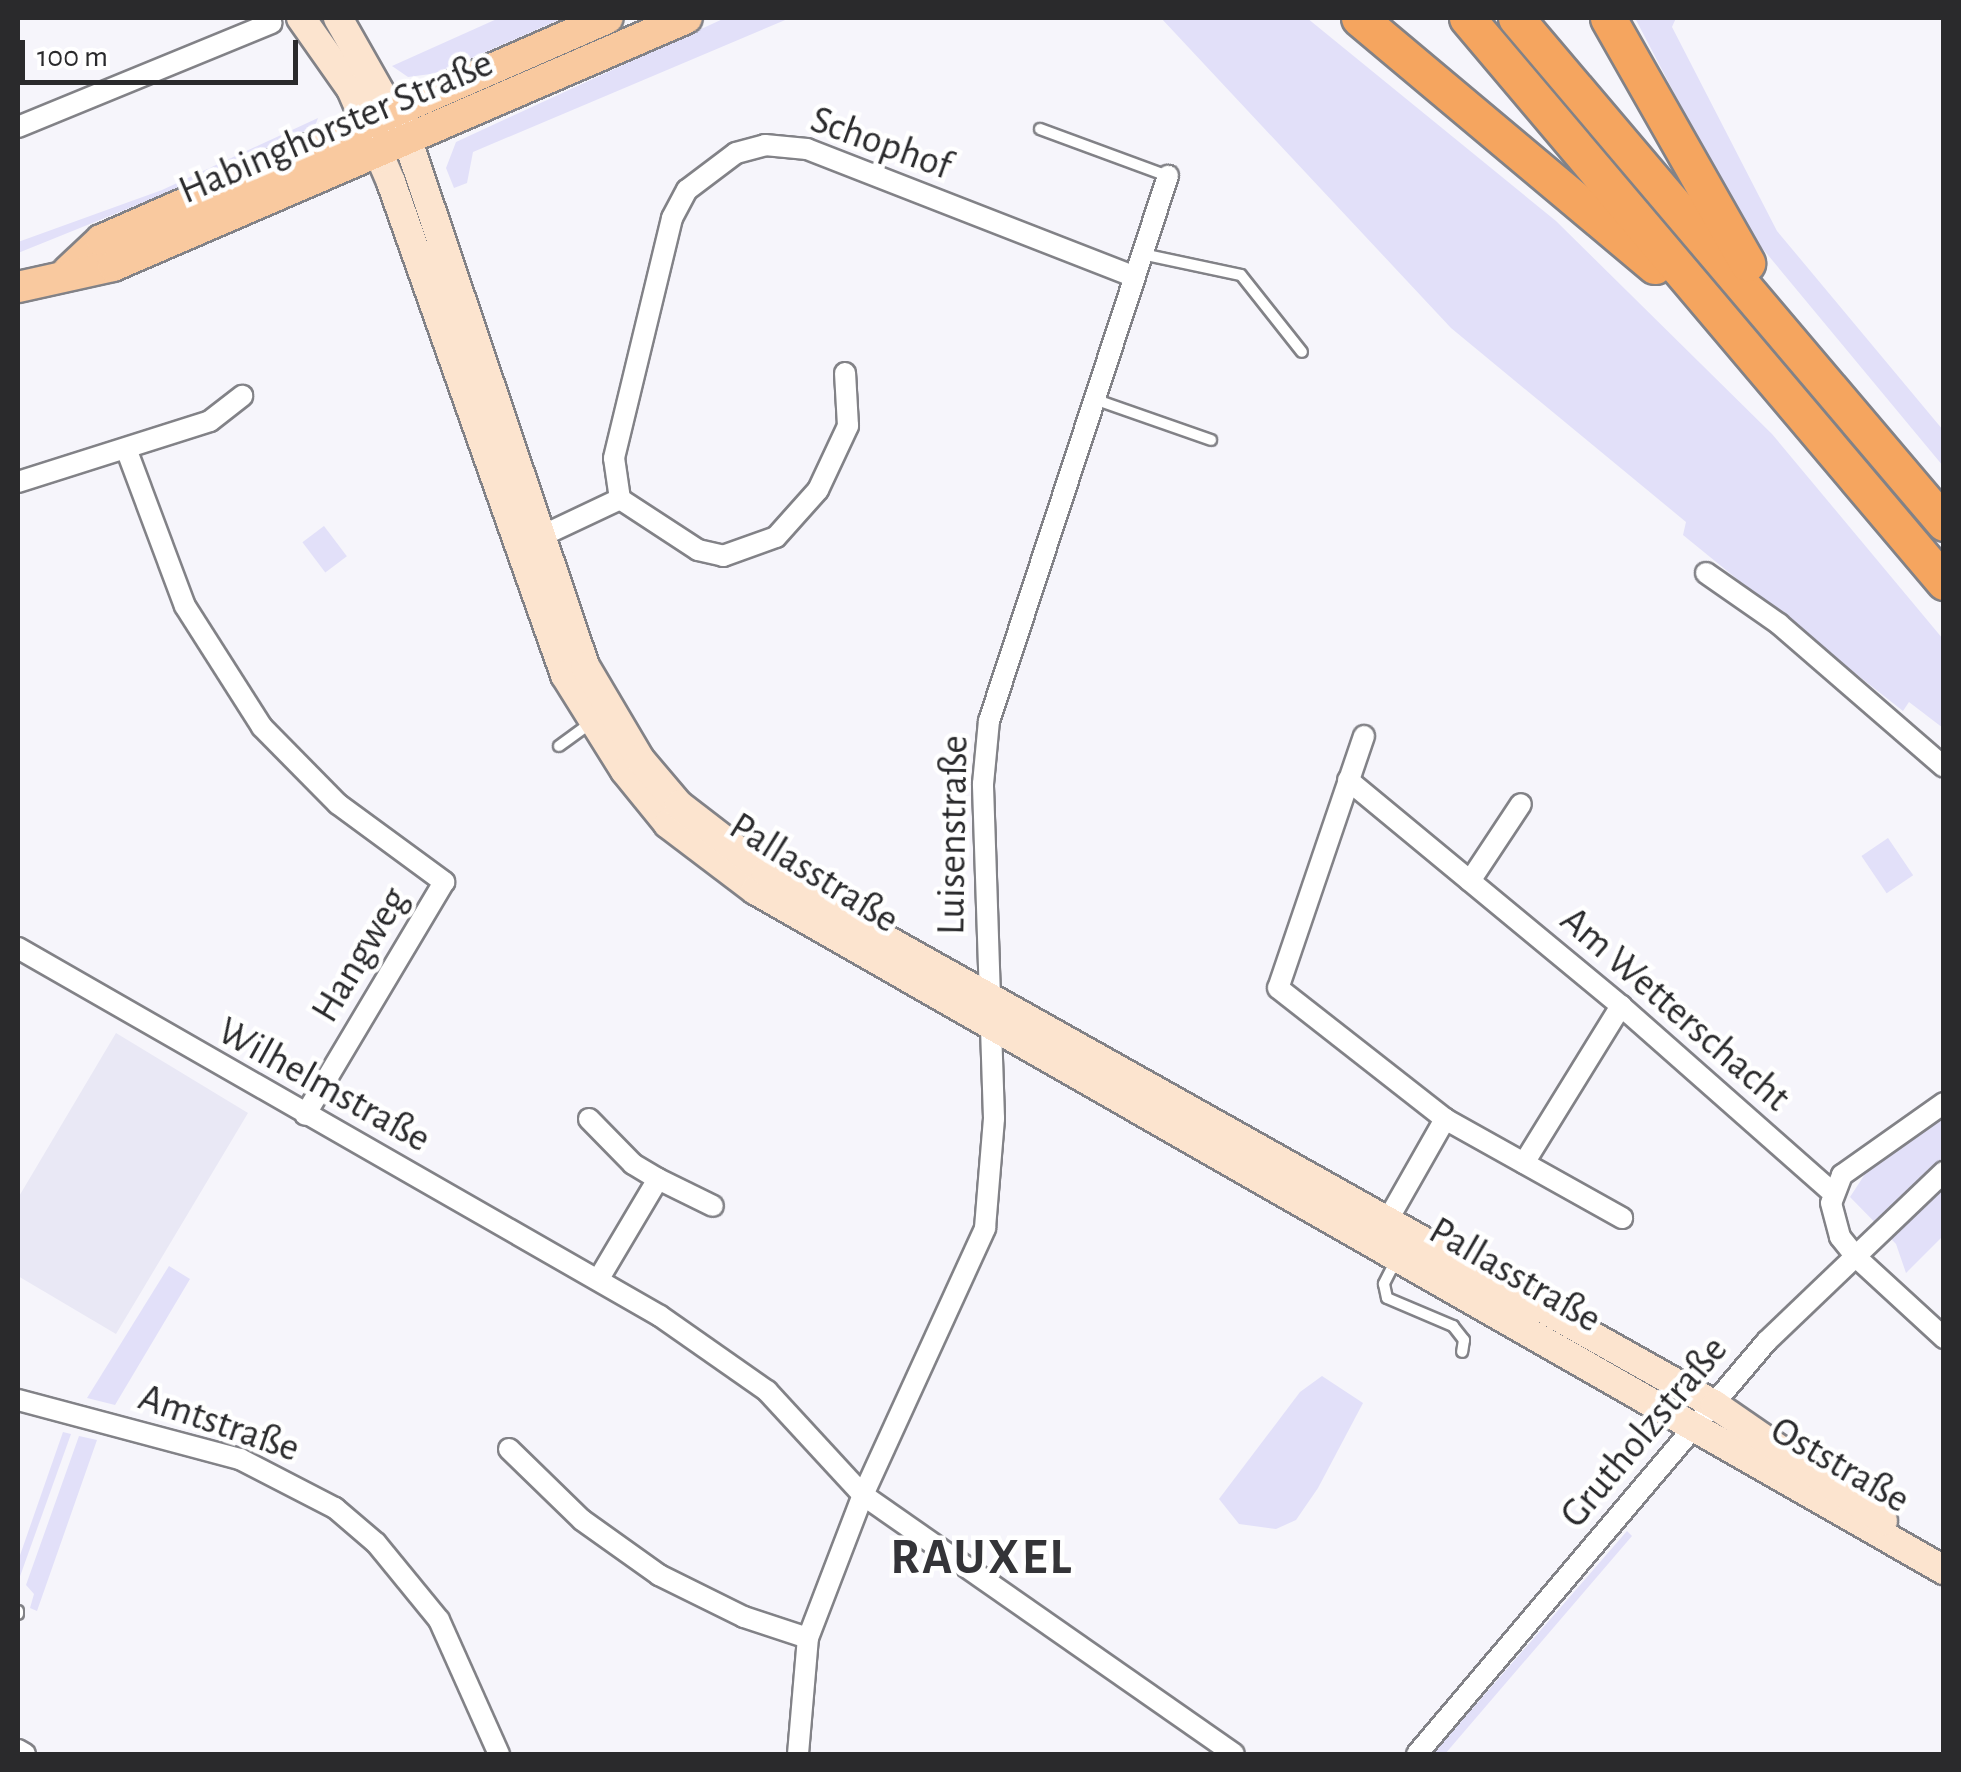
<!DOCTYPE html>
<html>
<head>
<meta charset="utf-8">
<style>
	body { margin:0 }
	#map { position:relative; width:1961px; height:1772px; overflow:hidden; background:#f6f5fb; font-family:"Alegreya Sans",sans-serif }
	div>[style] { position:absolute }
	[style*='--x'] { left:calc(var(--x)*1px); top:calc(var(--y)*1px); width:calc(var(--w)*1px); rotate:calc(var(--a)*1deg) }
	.built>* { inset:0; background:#e9e8f5 }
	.green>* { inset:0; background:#e2e0f9; transform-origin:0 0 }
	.roads { filter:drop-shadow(2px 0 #828287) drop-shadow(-2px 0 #828287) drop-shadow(0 2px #828287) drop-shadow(0 -2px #828287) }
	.service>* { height:10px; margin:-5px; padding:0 5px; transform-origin:5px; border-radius:5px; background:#fff }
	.minor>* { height:20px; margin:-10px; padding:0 10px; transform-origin:10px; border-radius:10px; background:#fff }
	.secondary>* { height:28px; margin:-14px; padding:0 14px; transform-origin:14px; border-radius:14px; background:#fce4cf }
	.primary>* { height:30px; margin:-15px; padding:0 15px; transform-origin:15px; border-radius:15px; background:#f9c99f }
	.motorway>* { height:35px; margin:-17.5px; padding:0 17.5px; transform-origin:17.5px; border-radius:17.5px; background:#f5a55f }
	span { translate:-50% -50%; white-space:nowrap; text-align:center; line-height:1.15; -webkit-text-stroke:9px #fff; paint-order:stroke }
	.street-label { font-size:40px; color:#2a2a2c }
	.district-label { font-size:50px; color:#343438; font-weight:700; letter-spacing:2.5px }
	.frame { position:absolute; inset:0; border:20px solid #2a2a2c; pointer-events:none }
	.scale { position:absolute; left:20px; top:40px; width:278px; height:45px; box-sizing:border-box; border:5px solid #2a2a2c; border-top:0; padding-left:12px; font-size:30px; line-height:35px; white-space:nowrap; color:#2a2a2c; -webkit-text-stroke:8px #fff; paint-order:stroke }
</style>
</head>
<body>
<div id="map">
	<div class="built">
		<i style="clip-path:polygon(116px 1033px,248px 1113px,116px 1334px,18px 1276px,18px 1198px)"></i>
	</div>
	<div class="green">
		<i style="clip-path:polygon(499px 18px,563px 18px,438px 73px,408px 77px,392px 66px)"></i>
		<i style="clip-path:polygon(725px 18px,790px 18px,473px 152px,467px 183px,454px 188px,446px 168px,456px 142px)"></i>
		<i style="clip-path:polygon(1161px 18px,1307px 18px,1556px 221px,1772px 434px,1943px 639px,1943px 728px,1909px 702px,1903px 711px,1785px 618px,1683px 535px,1686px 522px,1451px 328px)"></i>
		<i style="clip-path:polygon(1635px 18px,1676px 18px,1672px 27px,1777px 231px,1943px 430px,1943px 466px,1743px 225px)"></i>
		<i style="clip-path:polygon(318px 118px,315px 126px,236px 165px,18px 253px,18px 242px,162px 190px)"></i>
		<i style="left:324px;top:526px;width:38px;height:27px;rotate:53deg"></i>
		<i style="left:1888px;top:838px;width:45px;height:32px;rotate:56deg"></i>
		<i style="clip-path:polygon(1943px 1118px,1943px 1236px,1906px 1273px,1896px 1244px,1850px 1197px,1867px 1171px)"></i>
		<i style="clip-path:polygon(169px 1266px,190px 1279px,115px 1405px,87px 1398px)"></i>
		<i style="clip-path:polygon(1322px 1376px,1363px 1403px,1318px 1488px,1296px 1520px,1276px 1529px,1239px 1524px,1219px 1499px,1300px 1392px)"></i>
		<i style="clip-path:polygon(63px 1432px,71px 1434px,18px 1582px,18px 1561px)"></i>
		<i style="clip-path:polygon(79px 1436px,97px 1440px,37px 1611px,30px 1608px,34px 1594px,26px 1585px)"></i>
		<i style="clip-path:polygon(1627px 1531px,1632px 1536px,1445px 1754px,1433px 1754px)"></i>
	</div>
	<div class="roads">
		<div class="service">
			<i style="--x:1040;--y:129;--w:136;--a:20.2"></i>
			<i style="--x:1142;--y:254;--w:101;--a:12"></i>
			<i style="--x:1241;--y:275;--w:98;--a:51.6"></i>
			<i style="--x:1094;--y:399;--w:124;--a:19.3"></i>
			<i style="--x:559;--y:746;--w:39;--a:-36"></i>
			<i style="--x:1396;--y:1260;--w:27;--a:117"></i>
			<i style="--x:1384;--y:1284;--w:14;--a:78"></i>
			<i style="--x:1387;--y:1298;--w:72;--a:23"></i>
			<i style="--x:1453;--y:1326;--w:18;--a:52"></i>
			<i style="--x:1464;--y:1340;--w:12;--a:99"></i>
			<i style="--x:18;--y:1614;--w:3;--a:-90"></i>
		</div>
		<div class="minor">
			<i style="--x:18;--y:127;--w:274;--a:-22.3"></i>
			<i style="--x:127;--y:451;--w:165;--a:69.5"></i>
			<i style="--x:185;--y:606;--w:143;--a:57.5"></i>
			<i style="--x:262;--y:727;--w:108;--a:45.4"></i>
			<i style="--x:338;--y:804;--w:132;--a:36.3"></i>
			<i style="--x:444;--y:882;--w:271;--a:120.8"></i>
			<i style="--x:18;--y:482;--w:201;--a:-17.6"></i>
			<i style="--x:210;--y:421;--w:41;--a:-38"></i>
			<i style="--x:620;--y:499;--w:93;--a:33.2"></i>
			<i style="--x:698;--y:550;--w:26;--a:13"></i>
			<i style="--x:723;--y:556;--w:56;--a:-19.7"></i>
			<i style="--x:776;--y:537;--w:63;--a:-48.2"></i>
			<i style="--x:818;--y:490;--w:71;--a:-64.9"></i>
			<i style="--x:848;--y:426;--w:53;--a:-93.2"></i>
			<i style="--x:529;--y:542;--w:101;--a:-25.3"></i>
			<i style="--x:620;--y:499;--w:41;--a:-98.3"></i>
			<i style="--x:614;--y:458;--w:247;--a:-76.4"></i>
			<i style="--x:672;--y:218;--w:32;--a:-62"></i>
			<i style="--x:687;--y:190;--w:61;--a:-37.1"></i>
			<i style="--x:736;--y:153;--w:30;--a:-15"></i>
			<i style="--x:765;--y:145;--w:42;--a:5.4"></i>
			<i style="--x:807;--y:149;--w:350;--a:21.3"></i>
			<i style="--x:1706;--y:573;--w:89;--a:34.9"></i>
			<i style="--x:1779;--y:624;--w:218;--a:40.9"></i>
			<i style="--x:1364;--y:736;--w:266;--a:108.8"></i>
			<i style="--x:1278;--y:988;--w:212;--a:38.1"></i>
			<i style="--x:1445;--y:1119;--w:203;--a:29.2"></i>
			<i style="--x:1348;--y:780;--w:354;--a:39.6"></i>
			<i style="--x:1621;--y:1006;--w:283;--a:41.4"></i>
			<i style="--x:1470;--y:881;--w:92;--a:-56.5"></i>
			<i style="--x:18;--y:948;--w:740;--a:29.82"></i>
			<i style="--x:660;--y:1316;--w:131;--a:35"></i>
			<i style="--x:767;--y:1391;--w:142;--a:47.3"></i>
			<i style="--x:863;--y:1495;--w:452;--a:34.9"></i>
			<i style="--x:1944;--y:1103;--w:125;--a:144.8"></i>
			<i style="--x:1842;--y:1175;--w:30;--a:111"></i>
			<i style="--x:1831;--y:1203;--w:35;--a:75"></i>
			<i style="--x:1840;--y:1237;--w:26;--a:51"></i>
			<i style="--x:1856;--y:1257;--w:120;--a:42.6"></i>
			<i style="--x:589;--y:1119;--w:63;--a:45.6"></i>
			<i style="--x:633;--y:1164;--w:29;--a:31"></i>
			<i style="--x:658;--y:1179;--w:117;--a:120.7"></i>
			<i style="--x:1524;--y:1163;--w:185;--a:-58.3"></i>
			<i style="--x:658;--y:1179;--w:61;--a:26.1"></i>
			<i style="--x:1382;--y:1230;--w:128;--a:-60.4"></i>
			<i style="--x:18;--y:1400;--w:230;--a:14.9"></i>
			<i style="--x:240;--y:1459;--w:107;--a:27.3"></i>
			<i style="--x:335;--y:1508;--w:54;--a:40.5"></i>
			<i style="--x:376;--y:1543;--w:99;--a:50.7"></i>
			<i style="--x:439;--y:1620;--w:147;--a:65.9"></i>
			<i style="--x:509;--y:1449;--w:102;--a:44.2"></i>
			<i style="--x:582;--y:1520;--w:95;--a:35.5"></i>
			<i style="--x:659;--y:1575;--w:95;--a:26.3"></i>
			<i style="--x:744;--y:1617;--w:67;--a:18.2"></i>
			<i style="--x:18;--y:1750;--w:8;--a:30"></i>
			<i style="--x:798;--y:1754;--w:116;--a:-85.1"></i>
			<i style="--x:808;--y:1638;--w:153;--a:-69"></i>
			<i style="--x:863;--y:1495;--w:294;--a:-65.4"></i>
			<i style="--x:985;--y:1228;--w:110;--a:-85.3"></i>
			<i style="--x:994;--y:1118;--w:334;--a:-91.9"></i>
			<i style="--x:983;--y:784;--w:63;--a:-84.6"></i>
			<i style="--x:989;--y:721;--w:574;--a:-71.82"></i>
			<i style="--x:1417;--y:1754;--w:541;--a:-49.72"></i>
			<i style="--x:1767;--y:1341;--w:245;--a:-43.7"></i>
		</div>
		<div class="secondary">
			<i style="--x:301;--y:18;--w:87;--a:54.8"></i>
			<i style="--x:351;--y:89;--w:101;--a:66.7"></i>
			<i style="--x:391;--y:182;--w:523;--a:70.56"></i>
			<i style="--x:565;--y:675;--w:113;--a:58"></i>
			<i style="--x:625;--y:771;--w:68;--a:50.9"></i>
			<i style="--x:668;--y:824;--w:109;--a:37.2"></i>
			<i style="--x:755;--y:890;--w:1370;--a:29.77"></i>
			<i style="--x:338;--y:18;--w:142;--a:60.4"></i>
			<i style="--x:408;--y:141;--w:554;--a:71.37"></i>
			<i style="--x:585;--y:666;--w:108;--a:59.4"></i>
			<i style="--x:640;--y:759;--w:60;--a:49.7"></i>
			<i style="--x:679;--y:805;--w:110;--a:37.6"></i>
			<i style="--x:766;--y:872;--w:1088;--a:29.32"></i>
			<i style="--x:1715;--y:1405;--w:204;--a:34.6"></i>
		</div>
		<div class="primary">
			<i style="--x:68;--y:271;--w:45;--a:-43.2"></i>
			<i style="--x:101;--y:240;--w:553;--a:-23.65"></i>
			<i style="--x:18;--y:287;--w:97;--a:-12.5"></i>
			<i style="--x:113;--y:266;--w:625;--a:-23.37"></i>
		</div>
		<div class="motorway">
			<i style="--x:1359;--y:18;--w:386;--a:40"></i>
			<i style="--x:1467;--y:18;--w:739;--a:49.78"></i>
			<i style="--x:1516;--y:18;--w:662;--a:49.72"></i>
			<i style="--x:1608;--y:18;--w:282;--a:60.4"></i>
		</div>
	</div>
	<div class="street-label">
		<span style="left:336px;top:127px;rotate:-23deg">Habinghorster Straße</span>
		<span style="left:881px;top:143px;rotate:20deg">Schophof</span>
		<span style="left:953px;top:835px;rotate:-89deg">Luisenstraße</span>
		<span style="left:814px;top:873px;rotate:32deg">Pallasstraße</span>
		<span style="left:360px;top:955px;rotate:-59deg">Hangweg</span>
		<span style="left:1675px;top:1009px;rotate:41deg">Am Wetterschacht</span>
		<span style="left:324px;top:1085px;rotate:29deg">Wilhelmstraße</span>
		<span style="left:1515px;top:1275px;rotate:30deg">Pallasstraße</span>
		<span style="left:219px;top:1423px;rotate:19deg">Amtstraße</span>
		<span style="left:1644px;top:1432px;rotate:-50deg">Grutholzstraße</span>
		<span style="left:1840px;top:1465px;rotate:30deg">Oststraße</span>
	</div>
	<div class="district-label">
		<span style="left:982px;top:1559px">RAUXEL</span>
	</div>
	<div class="frame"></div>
	<div class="scale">100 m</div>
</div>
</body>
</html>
